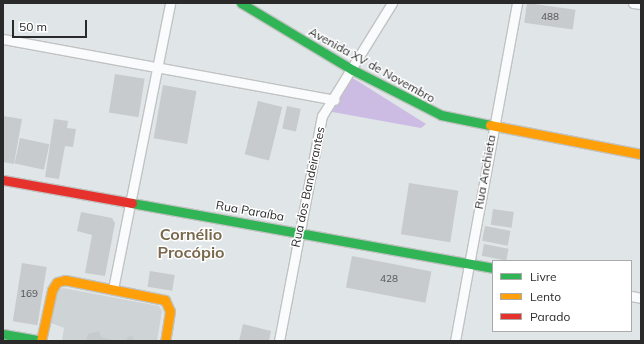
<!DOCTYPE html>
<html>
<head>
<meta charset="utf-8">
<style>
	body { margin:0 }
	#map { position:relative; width:644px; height:344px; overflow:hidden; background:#e0e5e8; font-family:Mulish,sans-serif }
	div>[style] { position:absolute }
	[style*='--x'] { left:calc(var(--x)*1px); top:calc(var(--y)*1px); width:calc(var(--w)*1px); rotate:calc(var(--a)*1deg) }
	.green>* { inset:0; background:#ccbce4 }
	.plaza>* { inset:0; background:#ced3d6 }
	.building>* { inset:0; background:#c7cbcd; transform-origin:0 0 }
	.round { border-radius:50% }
	.roads { filter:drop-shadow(1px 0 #c1c3c2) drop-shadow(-1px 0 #c1c3c2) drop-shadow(0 1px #c1c3c2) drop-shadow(0 -1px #c1c3c2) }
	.street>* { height:9px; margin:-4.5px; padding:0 4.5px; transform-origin:4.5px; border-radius:4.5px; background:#fafbfc }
	.fast>* { height:9px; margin:-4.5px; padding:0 4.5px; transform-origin:4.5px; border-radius:4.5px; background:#30b455 }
	.slow>* { height:9px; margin:-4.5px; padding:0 4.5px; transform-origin:4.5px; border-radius:4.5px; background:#ff9f0a }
	.jam>* { height:9px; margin:-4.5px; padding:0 4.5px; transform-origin:4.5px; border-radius:4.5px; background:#e5322d }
	span { translate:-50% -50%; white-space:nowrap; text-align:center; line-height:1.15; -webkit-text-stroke:3px #fff; paint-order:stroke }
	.number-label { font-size:10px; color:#535454 }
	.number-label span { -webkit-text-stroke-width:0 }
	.street-label { font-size:12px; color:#2a2a2a }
	.district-label { font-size:16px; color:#79684c; font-weight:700 }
	.frame { position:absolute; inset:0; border:4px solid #2a2a2a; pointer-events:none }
	.legend { position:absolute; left:492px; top:260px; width:140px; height:72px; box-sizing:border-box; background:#fff; border:1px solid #aaa; margin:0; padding:5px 7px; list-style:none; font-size:12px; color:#2a2a2a }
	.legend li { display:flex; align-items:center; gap:8px; height:20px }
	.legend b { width:20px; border:1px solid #aaa }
	.scale { position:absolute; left:12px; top:20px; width:75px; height:18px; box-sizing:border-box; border:2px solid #2a2a2a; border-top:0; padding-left:5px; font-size:12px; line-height:14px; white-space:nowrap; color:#2a2a2a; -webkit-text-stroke:3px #fff; paint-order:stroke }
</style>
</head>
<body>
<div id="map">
	<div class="green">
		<i style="clip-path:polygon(352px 78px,356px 80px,426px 124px,421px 128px,327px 111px)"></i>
	</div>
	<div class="plaza">
		<i style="clip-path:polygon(63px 288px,159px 306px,162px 311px,157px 341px,62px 341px,64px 328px,51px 323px,58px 291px)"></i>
	</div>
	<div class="building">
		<i style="left:527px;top:3px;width:49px;height:20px;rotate:8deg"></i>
		<i style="left:115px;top:74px;width:30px;height:39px;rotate:9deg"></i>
		<i style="left:163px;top:85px;width:34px;height:54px;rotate:10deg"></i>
		<i style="left:258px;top:101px;width:25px;height:55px;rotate:14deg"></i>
		<i style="left:287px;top:106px;width:14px;height:23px;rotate:12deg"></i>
		<i style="clip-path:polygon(3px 116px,22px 119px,14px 164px,3px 162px)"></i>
		<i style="clip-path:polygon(54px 119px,68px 121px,67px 128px,76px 129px,73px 147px,65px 146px,59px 179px,45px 177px)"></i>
		<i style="left:20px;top:138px;width:30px;height:26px;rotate:12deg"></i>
		<i style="left:409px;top:183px;width:50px;height:52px;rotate:9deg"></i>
		<i style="left:493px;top:209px;width:21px;height:16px;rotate:8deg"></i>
		<i style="clip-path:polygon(81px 212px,112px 218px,115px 223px,105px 276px,85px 273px,92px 235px,77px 231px)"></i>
		<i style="left:485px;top:226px;width:26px;height:15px;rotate:11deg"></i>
		<i style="left:484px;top:244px;width:25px;height:12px;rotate:11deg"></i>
		<i style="left:352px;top:256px;width:81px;height:32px;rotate:11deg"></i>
		<i style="left:22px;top:263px;width:25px;height:59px;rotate:9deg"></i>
		<i style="left:150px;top:271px;width:25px;height:16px;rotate:9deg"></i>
		<i style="clip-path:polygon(243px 324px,271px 331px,269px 341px,239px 341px)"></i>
		<i style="clip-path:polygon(99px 331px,101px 337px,118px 341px,86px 341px,88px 334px)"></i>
		<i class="round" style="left:126.5px;top:335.5px;width:7px;height:7px"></i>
	</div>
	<div class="roads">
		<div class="street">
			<i style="--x:633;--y:3;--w:8;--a:7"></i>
			<i style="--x:3;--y:39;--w:337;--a:10.4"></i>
			<i style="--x:113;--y:289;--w:292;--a:-78.7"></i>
			<i style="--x:631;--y:296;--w:10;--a:11"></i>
			<i style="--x:279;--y:341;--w:229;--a:-79.2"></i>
			<i style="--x:322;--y:116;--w:133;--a:-58.2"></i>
			<i style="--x:455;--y:341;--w:344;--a:-79.6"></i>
		</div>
		<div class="fast">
			<i style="--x:241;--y:3;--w:131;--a:30.9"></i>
			<i style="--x:353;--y:70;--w:99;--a:27.1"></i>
			<i style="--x:441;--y:115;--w:50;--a:11.5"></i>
			<i style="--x:132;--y:203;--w:367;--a:10.2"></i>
			<i style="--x:3;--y:334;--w:39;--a:10"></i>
		</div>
		<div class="slow">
			<i style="--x:490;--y:125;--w:154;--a:10.9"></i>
			<i style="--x:41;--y:341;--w:52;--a:-77.8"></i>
			<i style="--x:52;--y:290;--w:9;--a:-58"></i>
			<i style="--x:57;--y:282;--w:8;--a:-14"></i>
			<i style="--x:65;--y:280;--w:102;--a:11.3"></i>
			<i style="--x:165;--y:300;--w:12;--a:66"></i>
			<i style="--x:170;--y:311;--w:30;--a:99"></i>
		</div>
		<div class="jam">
			<i style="--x:3;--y:180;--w:131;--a:10.1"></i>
		</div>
	</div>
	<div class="number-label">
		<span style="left:550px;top:17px">488</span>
		<span style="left:389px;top:279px">428</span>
		<span style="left:29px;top:294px">169</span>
	</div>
	<div class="street-label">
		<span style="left:372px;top:65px;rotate:29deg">Avenida XV de Novembro</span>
		<span style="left:485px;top:172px;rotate:-80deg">Rua Anchieta</span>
		<span style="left:308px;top:187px;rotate:-78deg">Rua dos Bandeirantes</span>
		<span style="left:250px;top:211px;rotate:10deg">Rua Paraíba</span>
	</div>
	<div class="district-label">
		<span style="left:191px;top:243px">Cornélio<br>Procópio</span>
	</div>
	<div class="frame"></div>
	<ul class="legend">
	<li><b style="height:5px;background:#30b455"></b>Livre</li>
	<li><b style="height:5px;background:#ff9f0a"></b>Lento</li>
	<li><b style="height:5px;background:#e5322d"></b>Parado</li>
	</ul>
	<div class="scale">50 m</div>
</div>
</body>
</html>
